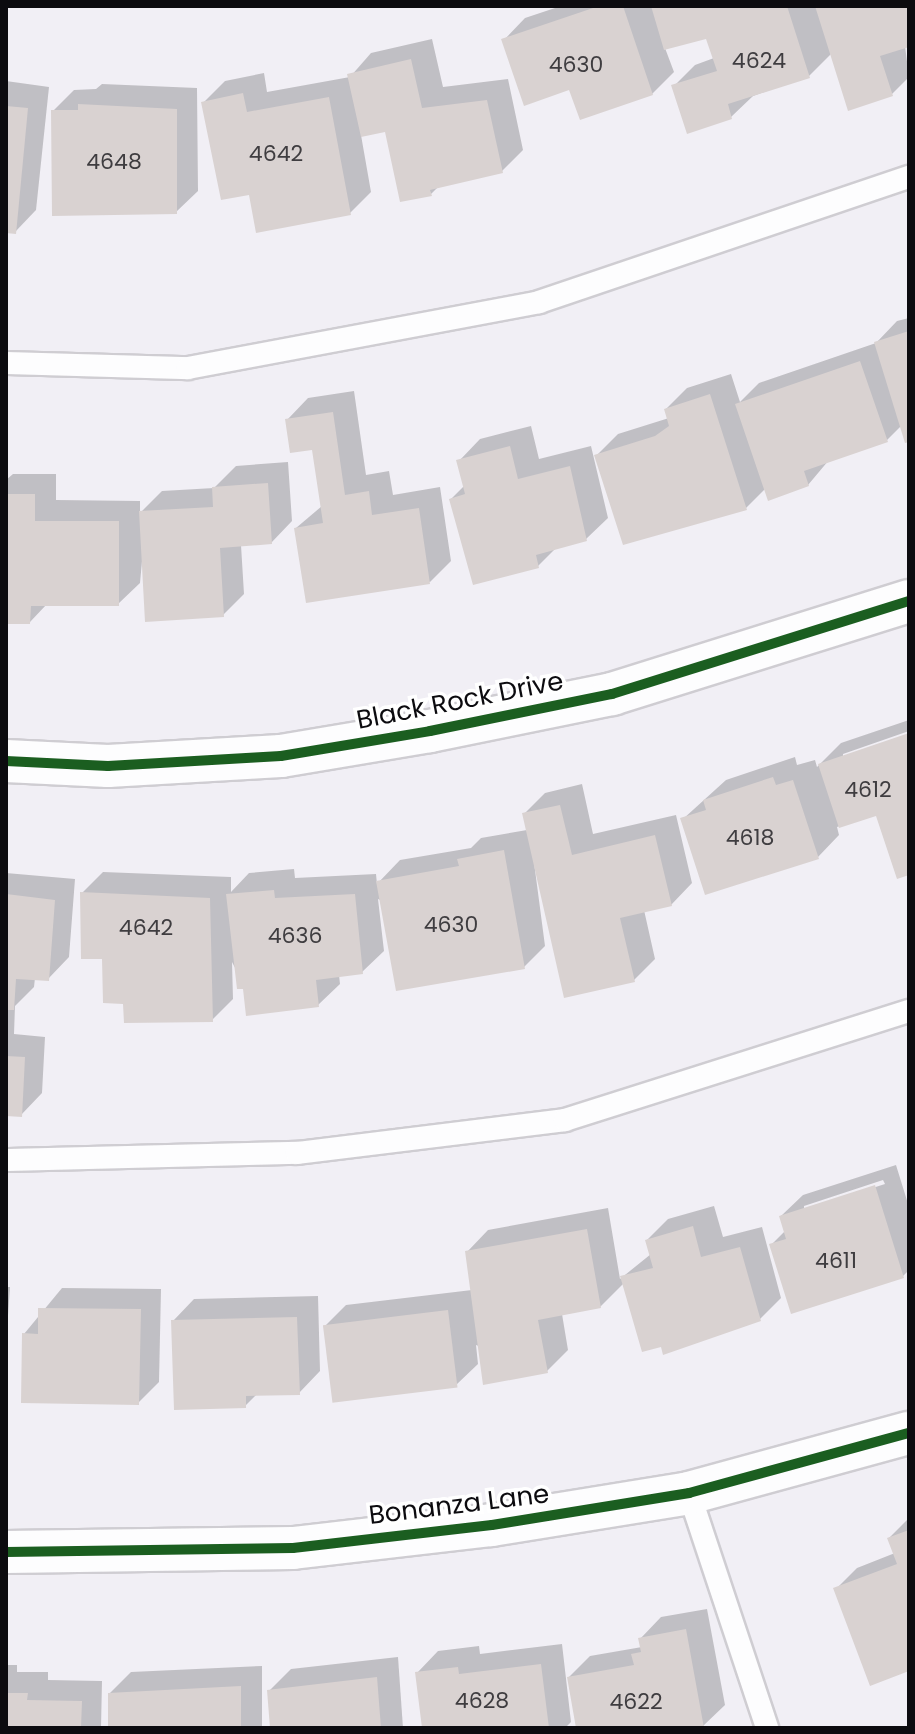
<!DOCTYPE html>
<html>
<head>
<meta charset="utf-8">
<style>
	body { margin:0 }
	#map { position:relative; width:915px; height:1734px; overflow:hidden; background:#f1eff5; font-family:Poppins,sans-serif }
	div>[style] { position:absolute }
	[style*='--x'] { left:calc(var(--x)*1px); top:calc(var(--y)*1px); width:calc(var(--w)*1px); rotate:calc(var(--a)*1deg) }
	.shadow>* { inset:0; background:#0003 }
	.building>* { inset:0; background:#d9d2d1; transform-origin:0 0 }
	.roads { filter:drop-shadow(2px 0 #cfcdd2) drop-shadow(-2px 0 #cfcdd2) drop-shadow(0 2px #cfcdd2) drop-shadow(0 -2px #cfcdd2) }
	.service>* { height:22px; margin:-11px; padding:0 11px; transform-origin:11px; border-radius:11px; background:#fdfdfe }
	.minor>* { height:42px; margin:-21px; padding:0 21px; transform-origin:21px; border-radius:21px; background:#fdfdfe }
	.cycleway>* { height:10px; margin:-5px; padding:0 5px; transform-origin:5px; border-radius:5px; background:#1b5e20 }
	span { translate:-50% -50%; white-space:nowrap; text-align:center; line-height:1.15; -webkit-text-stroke:7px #fff; paint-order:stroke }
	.number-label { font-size:22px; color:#3f3d40 }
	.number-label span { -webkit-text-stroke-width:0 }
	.street-label { font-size:26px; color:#0c0b0f }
	.frame { position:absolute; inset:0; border:8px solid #0c0b0f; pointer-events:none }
</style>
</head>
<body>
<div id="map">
	<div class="shadow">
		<i style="clip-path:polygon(561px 6px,909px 6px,909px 45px,905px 46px,909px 77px,892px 94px,832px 53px,809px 76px,753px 96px,731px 117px,674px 86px,695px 65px,714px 58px,707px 37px,665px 48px,674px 72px,652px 94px,570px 88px,504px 40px,525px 18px)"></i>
		<i style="clip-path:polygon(432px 39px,443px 87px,508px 79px,523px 150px,502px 171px,440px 185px,431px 194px,386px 129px,361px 135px,371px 192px,350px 213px,251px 193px,204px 102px,225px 81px,264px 73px,267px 92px,350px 77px,371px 53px)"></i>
		<i style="clip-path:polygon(6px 81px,49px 87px,36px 210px,15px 232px,6px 231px)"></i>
		<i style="clip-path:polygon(102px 84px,197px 88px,198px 191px,176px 212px,53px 111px,74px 90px,96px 89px)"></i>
		<i style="clip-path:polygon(909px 318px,909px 440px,901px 426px,886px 441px,829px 460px,808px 485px,766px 488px,746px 508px,596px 456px,618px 434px,669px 418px,666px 409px,687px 388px,731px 374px,740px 402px,759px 383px,876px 343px,897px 321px)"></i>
		<i style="clip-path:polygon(354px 391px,366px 475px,389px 471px,393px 495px,440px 487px,451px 561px,430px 582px,296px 528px,322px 506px,314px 448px,287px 420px,308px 398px)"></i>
		<i style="clip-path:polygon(531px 426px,539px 459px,591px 446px,608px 518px,586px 539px,557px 547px,538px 566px,451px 499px,465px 485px,459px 461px,480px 439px)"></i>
		<i style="clip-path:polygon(288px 462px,292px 521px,271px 543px,241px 545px,244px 594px,223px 615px,143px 550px,140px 583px,118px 604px,47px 604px,30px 622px,6px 622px,6px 480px,13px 474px,56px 474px,56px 500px,140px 501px,140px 513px,162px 491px,214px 488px,236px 466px)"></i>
		<i style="clip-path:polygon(909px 720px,909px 731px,843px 754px,843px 758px,909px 735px,909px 873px,877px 813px,837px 827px,839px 835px,818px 857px,683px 819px,726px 780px,795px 757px,797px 765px,815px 760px,817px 767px,841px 743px)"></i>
		<i style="clip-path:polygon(582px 784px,593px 834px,676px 815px,692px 883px,671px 905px,644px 910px,655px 959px,634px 980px,532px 847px,545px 946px,524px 967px,378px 899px,384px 951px,362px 972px,339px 975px,340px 984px,318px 1005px,245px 987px,232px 962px,233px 999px,212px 1020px,125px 1002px,82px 893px,103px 872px,231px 877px,231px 892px,249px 873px,294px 869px,295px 878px,376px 874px,377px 884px,400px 860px,471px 848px,481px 838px,527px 830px,524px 814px,545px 793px)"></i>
		<i style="clip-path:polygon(6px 873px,75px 879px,69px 957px,48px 979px,35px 978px,34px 987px,15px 1006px,14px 1034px,45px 1037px,42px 1093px,21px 1115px,6px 1114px)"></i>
		<i style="clip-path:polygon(evenodd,896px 1165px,909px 1207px,909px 1270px,903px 1276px,771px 1245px,786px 1230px,781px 1216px,803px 1195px,896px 1165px,883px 1180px,885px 1184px,804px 1210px,804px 1206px,883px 1180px)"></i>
		<i style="clip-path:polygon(714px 1206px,723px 1237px,762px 1227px,781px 1298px,760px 1319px,624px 1283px,600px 1307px,562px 1314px,568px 1350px,547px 1371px,476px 1345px,478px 1364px,456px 1385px,325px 1326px,346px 1305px,472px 1290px,467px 1252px,488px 1230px,608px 1208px,620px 1279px,651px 1254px,647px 1240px,668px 1219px)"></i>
		<i style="clip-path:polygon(6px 1287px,10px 1287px,6px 1344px)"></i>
		<i style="clip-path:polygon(62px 1288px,161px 1289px,159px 1382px,138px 1403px,24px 1334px)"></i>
		<i style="clip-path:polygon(318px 1296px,320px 1371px,299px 1393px,257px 1394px,245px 1406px,173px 1321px,194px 1299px)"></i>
		<i style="clip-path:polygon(909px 1518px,909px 1669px,836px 1589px,857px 1568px,895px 1553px,889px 1538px)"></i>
		<i style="clip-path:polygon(707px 1609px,725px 1705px,703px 1726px,578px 1728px,569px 1677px,590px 1656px,642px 1647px,640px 1639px,661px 1617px)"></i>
		<i style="clip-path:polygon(562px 1644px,571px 1722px,565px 1728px,424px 1728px,417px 1673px,438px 1651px,479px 1646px,480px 1654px)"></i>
		<i style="clip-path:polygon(398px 1657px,403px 1728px,272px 1728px,269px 1691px,291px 1669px)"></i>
		<i style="clip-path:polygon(6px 1665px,17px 1665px,17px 1672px,48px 1672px,48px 1680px,102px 1681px,101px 1728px,6px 1728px)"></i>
		<i style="clip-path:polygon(262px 1666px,262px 1728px,110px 1728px,110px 1693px,131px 1672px)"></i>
	</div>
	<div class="building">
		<i style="clip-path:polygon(599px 6px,623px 6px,653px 95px,580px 120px,569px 90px,524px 106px,501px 39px)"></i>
		<i style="clip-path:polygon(651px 6px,787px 6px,810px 78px,728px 104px,732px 119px,687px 134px,671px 85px,717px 71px,706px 39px,664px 50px)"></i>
		<i style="clip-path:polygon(815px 6px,909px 6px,909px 47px,880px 56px,893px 96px,848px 111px)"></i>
		<i style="clip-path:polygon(411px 59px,422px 108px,487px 100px,503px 173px,430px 190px,432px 196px,400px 202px,385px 132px,361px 137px,347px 74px)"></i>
		<i style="clip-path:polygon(243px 93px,247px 112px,329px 97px,351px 215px,256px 233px,249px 195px,221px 200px,201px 102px)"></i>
		<i style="clip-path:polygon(78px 104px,177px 109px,177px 214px,52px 216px,51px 110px,78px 110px)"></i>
		<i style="clip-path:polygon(6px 106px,28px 108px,16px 234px,6px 233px)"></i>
		<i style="clip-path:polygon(909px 331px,909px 442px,905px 443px,874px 342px)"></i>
		<i style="clip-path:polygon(860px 361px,888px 442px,804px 471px,809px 486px,768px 501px,735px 404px)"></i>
		<i style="clip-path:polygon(710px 394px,747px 510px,623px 545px,594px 455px,655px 436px,669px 426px,664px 409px)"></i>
		<i style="clip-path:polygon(333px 412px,345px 495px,369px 491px,372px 515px,419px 508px,430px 584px,306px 603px,294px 528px,323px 523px,312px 450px,290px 453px,285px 419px)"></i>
		<i style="clip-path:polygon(510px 446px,518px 479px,570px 466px,587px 541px,536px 555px,539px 568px,473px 585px,449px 499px,465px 494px,456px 460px)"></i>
		<i style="clip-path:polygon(268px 483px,272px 544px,220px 548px,224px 617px,145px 622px,139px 511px,213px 507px,212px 487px)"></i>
		<i style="clip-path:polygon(6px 494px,35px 494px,35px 521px,119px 521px,119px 606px,31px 606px,30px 624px,6px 624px)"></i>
		<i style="clip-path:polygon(909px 733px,909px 875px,897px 879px,876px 816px,839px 828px,818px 764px)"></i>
		<i style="clip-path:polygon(773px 777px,776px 785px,793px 780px,819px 859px,705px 895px,680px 818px,706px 810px,703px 800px)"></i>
		<i style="clip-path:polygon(560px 805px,572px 855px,655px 835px,672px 906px,620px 918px,635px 982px,564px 998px,522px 813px)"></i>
		<i style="clip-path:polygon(504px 850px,525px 969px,396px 991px,376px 881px,459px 866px,457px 859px)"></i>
		<i style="clip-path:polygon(274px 890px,275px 898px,355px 894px,363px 974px,316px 980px,319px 1007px,246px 1016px,243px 989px,237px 989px,226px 894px)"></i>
		<i style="clip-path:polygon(80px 892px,210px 898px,213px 1022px,124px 1023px,123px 1004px,103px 1003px,102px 959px,81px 959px)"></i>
		<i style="clip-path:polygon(6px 894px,55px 900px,49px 981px,16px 979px,14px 1010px,6px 1010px)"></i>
		<i style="clip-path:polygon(6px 1056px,25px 1057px,22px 1117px,6px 1116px)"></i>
		<i style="clip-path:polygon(875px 1185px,904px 1278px,791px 1314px,769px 1244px,786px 1239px,779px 1216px)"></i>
		<i style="clip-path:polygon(693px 1226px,701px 1257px,740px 1247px,761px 1321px,663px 1355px,661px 1347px,642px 1352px,620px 1276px,653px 1268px,645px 1240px)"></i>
		<i style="clip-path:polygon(587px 1229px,601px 1308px,538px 1320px,548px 1373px,483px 1385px,465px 1251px)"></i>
		<i style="clip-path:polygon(38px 1308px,141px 1309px,139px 1405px,21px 1403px,22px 1333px,38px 1334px)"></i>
		<i style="left:448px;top:1310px;width:78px;height:126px;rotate:83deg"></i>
		<i style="clip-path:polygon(297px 1317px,300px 1395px,246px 1396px,246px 1408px,174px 1410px,171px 1320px)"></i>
		<i style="clip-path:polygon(909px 1530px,909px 1671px,870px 1686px,833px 1588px,897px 1564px,887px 1538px)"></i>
		<i style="clip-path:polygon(686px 1629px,704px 1728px,576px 1728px,567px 1677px,634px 1665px,631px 1654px,641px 1652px,638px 1638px)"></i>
		<i style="clip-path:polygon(541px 1664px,549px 1728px,422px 1728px,415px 1672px,458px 1667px,459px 1674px)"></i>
		<i style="clip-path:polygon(377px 1677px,381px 1728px,270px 1728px,267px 1690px)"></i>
		<i style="clip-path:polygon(241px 1686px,241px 1728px,108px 1728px,108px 1693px)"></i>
		<i style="clip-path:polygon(6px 1693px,28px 1693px,27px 1700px,82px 1701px,81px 1728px,6px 1728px)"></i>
	</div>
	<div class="roads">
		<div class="service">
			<i style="--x:6;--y:363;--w:182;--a:1.6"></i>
			<i style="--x:188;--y:368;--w:357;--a:-10.6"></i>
			<i style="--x:539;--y:302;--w:391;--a:-18.7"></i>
			<i style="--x:6;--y:1160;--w:291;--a:-1.4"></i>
			<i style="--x:297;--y:1153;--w:270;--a:-7"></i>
			<i style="--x:565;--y:1120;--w:361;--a:-17.6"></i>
			<i style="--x:689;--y:1493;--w:248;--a:71.6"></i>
		</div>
		<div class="minor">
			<i style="--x:6;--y:761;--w:102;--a:2.8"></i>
			<i style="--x:108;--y:766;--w:173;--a:-3.3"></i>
			<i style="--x:281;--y:756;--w:151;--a:-9.5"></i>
			<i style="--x:430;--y:731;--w:186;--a:-11.5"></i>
			<i style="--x:612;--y:694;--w:311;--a:-17.4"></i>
			<i style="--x:6;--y:1552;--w:287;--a:-0.8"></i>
			<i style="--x:293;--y:1548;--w:200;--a:-6.6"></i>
			<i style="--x:492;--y:1525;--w:200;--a:-9.2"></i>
			<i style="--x:689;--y:1493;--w:228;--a:-15.3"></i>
		</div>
	</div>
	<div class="cycleway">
		<i style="--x:6;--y:761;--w:102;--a:2.8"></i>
		<i style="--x:108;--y:766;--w:173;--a:-3.3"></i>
		<i style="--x:281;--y:756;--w:151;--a:-9.5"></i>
		<i style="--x:430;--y:731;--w:186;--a:-11.5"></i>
		<i style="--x:612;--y:694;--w:311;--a:-17.4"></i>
		<i style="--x:6;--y:1552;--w:287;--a:-0.8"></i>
		<i style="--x:293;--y:1548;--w:200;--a:-6.6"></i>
		<i style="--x:492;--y:1525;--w:200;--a:-9.2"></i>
		<i style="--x:689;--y:1493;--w:228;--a:-15.3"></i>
	</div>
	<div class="number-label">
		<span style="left:759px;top:61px">4624</span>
		<span style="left:576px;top:65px">4630</span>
		<span style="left:276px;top:154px">4642</span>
		<span style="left:114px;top:162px">4648</span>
		<span style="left:868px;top:790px">4612</span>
		<span style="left:750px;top:838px">4618</span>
		<span style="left:451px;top:925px">4630</span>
		<span style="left:146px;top:928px">4642</span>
		<span style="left:295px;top:936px">4636</span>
		<span style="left:836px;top:1261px">4611</span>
		<span style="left:482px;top:1701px">4628</span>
		<span style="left:636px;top:1702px">4622</span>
	</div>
	<div class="street-label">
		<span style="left:460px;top:701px;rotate:-11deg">Black Rock Drive</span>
		<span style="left:459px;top:1505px;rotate:-7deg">Bonanza Lane</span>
	</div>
	<div class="frame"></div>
</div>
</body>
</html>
